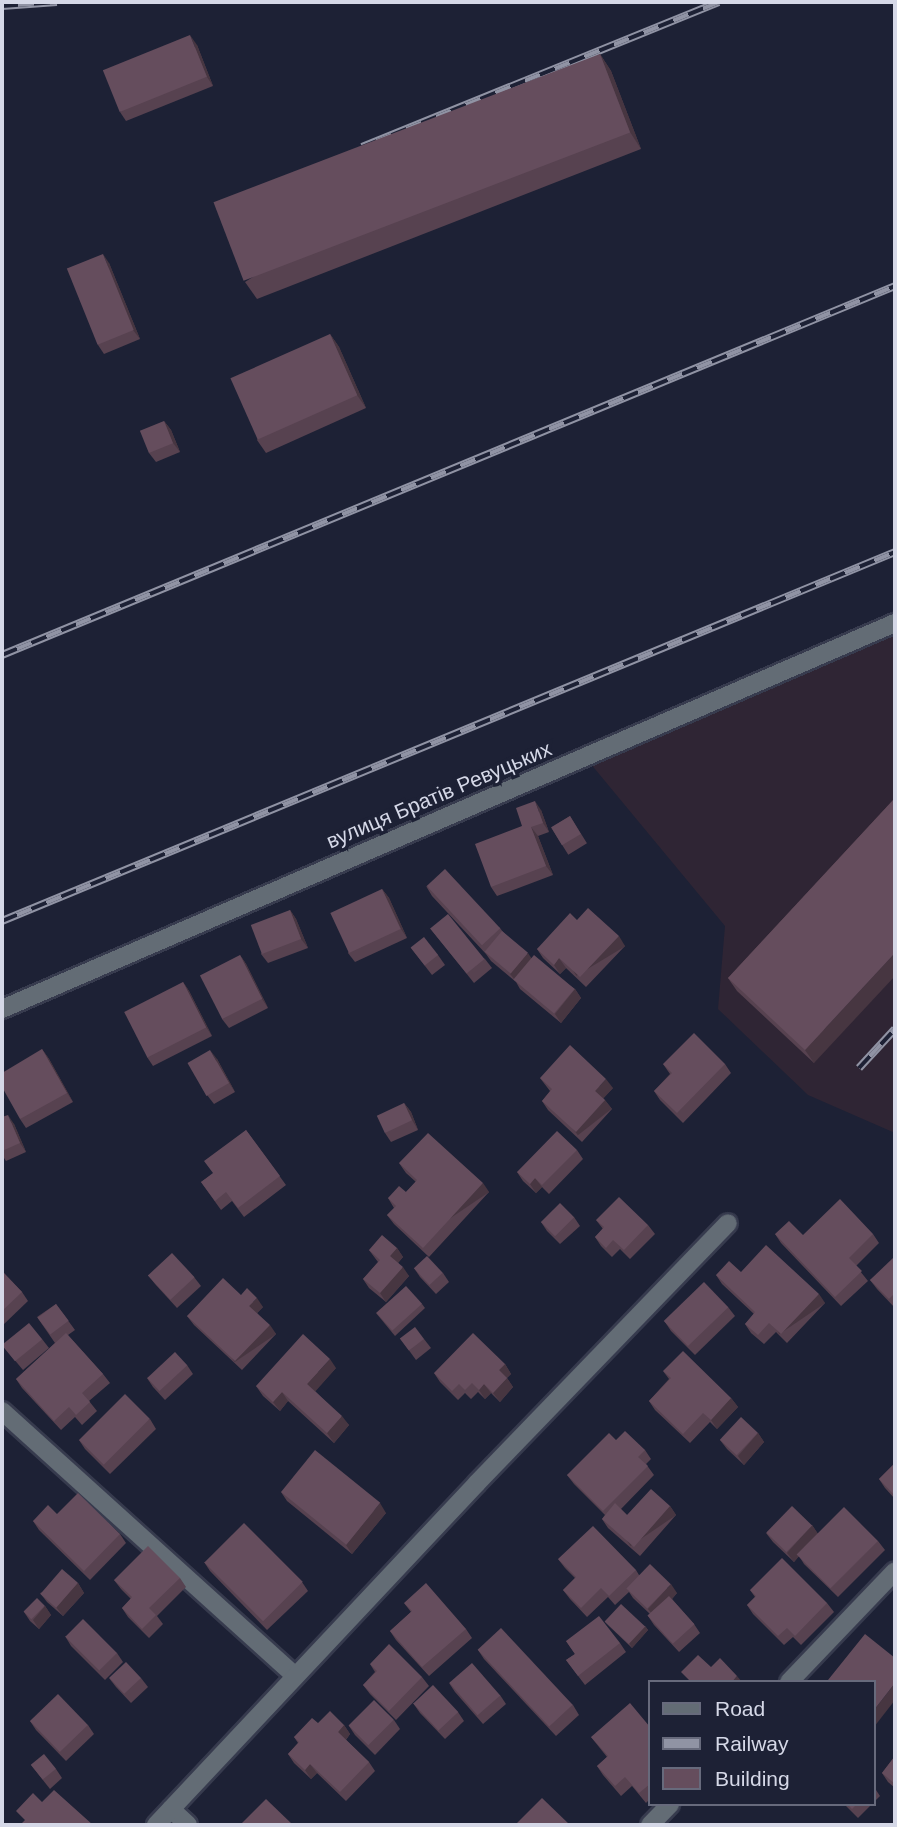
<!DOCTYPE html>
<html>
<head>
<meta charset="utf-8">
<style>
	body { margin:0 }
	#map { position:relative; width:897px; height:1827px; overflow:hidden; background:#1d2135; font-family:Helvetica,sans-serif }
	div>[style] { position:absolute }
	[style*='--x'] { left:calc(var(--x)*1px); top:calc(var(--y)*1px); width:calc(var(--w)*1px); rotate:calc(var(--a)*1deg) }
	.industrial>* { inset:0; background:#2f2534 }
	.roads { filter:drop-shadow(2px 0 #373b4e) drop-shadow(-2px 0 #373b4e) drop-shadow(0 2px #373b4e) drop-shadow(0 -2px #373b4e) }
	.minor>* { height:18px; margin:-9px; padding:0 9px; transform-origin:9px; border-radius:9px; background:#636c75 }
	.rail>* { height:8px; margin-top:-4px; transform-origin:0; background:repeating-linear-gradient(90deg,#1d2135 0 16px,#9093a4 0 32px); box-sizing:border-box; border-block:2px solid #9093a4 }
	.wall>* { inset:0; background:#574250; transform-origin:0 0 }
	.shaded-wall>* { inset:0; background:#473641; transform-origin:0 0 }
	.building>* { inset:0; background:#654d5d; transform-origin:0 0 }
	span { translate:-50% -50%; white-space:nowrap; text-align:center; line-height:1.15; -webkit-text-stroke:7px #1d2135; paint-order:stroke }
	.street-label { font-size:21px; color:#d5d8e7 }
	.frame { position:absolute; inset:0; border:4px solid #d5d8e7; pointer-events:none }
	.legend { position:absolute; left:648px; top:1680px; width:228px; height:126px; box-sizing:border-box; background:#1d2135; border:2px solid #676a7c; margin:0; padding:9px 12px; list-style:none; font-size:21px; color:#d5d8e7 }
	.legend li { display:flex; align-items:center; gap:14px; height:35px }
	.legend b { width:35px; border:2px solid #676a7c }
</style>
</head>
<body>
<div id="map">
	<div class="industrial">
		<i style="clip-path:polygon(895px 623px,895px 1133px,808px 1095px,718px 1009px,725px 926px,585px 757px)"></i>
	</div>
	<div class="roads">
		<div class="minor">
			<i style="--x:2;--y:1009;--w:973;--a:-23.38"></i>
			<i style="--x:2;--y:1411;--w:395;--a:42.1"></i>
			<i style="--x:789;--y:1682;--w:153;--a:-46.3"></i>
			<i style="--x:171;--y:1809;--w:23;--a:43"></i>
			<i style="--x:156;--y:1825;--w:469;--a:-46.8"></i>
			<i style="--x:477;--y:1483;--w:361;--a:-46"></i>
			<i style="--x:650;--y:1825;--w:29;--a:-46"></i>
		</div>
	</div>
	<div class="rail">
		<i style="--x:2;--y:6;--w:55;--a:-4.2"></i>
		<i style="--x:362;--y:147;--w:385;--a:-22.1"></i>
		<i style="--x:2;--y:655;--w:966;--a:-22.45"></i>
		<i style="--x:2;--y:921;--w:966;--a:-22.45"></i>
		<i style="--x:859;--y:1068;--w:53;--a:-47.3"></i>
	</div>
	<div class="wall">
		<i style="clip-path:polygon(197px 45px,213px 86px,126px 121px,120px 112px)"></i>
		<i style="clip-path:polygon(600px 54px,611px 71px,641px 149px,257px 299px,245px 282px)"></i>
		<i style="clip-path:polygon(109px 263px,140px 339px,104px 354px,98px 345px)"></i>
		<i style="clip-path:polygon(330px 334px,339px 347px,366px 408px,266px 453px,257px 440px)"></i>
		<i style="clip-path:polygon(164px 421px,171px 430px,180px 452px,156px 462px,149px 453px)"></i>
		<i style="clip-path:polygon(895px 798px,814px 1063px,737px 991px,728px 978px)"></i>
		<i style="clip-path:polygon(541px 810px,549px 832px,538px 836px,553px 875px,497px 896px,491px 887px,522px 826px)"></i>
		<i style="left:570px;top:816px;width:32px;height:22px;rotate:58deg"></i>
		<i style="clip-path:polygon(426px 886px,500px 928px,503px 932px,531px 958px,575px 989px,581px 998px,561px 1023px,520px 989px,516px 982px,491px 961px,486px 954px,432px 896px)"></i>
		<i style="clip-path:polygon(382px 889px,389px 898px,407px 938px,355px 962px,348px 953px)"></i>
		<i style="clip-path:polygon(290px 910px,296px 919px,308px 948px,268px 963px,261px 954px)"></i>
		<i style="clip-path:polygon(577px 920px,625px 946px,586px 987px,566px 968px,560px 974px,543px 958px,537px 949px)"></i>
		<i style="clip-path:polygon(430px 928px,485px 959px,492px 968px,474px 983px)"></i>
		<i style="clip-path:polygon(411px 948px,438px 955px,445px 965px,432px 975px)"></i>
		<i style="clip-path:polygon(240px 955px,246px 964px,268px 1008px,229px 1028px,222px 1019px)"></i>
		<i style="clip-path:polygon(183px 982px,189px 991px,212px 1036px,153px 1066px,147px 1057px)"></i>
		<i style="clip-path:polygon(42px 1049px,49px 1059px,73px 1102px,26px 1128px,20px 1119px)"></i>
		<i style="clip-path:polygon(217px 1059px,235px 1092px,214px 1104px,207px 1095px)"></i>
		<i style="clip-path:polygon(663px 1064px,725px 1064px,731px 1073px,683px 1123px,660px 1100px,654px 1091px,670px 1074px)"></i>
		<i style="clip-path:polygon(540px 1078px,613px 1088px,603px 1098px,612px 1109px,582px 1142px,548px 1110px,542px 1101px,550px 1091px)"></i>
		<i style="clip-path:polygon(404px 1103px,411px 1112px,418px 1130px,391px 1142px,385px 1133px)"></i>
		<i style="clip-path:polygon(2px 1117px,14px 1124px,26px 1152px,6px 1161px,2px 1155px)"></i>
		<i style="clip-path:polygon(246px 1130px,286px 1185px,244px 1217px,232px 1201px,221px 1210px,201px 1182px,213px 1174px)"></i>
		<i style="clip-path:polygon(577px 1150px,583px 1159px,549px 1194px,542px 1187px,536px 1193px,523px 1181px,517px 1172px)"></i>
		<i style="clip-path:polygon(399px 1163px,489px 1192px,429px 1257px,394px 1224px,387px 1215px,394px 1208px,388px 1198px,406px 1192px,416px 1182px,406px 1173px)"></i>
		<i style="clip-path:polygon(574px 1217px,580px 1226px,560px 1244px,547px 1231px,541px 1222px)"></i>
		<i style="clip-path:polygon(596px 1220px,648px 1225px,655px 1234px,630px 1259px,620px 1249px,612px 1257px,601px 1246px,595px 1237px,603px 1229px)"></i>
		<i style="clip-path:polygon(775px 1234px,803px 1235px,873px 1234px,879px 1243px,856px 1266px,868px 1281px,841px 1306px,781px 1243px)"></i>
		<i style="clip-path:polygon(397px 1248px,403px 1257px,398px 1263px,409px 1276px,386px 1302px,369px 1288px,363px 1279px,378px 1262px,369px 1250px)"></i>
		<i style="clip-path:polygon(895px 1260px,895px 1308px,877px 1289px,870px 1280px)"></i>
		<i style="clip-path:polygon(414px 1268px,443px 1273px,449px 1282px,436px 1294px,420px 1277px)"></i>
		<i style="clip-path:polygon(2px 1271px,22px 1292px,28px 1301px,2px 1326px)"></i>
		<i style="clip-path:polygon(741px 1272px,825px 1303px,787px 1343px,776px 1332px,764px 1344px,751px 1333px,745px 1324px,754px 1314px,722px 1284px,716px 1275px)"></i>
		<i style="clip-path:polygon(148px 1275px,194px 1277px,201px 1286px,177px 1308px,155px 1284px)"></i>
		<i style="clip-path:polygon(241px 1295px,263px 1307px,257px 1313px,276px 1334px,242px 1370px,194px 1325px,187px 1316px)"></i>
		<i style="clip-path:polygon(56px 1304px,75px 1330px,68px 1335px,103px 1374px,110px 1383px,89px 1401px,97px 1411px,82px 1425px,75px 1417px,61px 1430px,22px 1388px,16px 1379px,55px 1343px,37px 1317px)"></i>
		<i style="clip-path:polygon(422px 1304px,425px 1308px,395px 1336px,376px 1313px)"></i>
		<i style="clip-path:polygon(728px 1307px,735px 1316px,695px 1355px,671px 1331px,665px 1322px)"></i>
		<i style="clip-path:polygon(400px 1338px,424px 1339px,431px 1348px,416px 1360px)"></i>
		<i style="clip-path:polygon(42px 1339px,49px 1348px,23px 1370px,3px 1346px)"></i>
		<i style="clip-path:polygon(505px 1364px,511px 1374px,507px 1378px,513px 1387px,500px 1402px,491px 1393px,485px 1399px,478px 1392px,471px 1399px,465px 1393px,458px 1400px,440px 1382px,434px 1373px)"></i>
		<i style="clip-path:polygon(187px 1365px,193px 1374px,165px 1400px,153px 1387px,147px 1378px)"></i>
		<i style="clip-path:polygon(336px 1368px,315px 1391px,349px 1425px,334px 1443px,288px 1401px,280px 1411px,263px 1396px,256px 1386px)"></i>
		<i style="clip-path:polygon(663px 1371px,731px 1398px,738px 1407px,717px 1429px,710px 1422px,690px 1443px,655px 1410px,649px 1401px,669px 1379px)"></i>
		<i style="clip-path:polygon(150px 1419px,156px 1429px,110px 1474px,85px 1449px,79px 1440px)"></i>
		<i style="clip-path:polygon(758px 1433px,764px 1442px,744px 1465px,727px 1449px,720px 1440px)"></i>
		<i style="clip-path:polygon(616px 1440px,645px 1450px,651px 1459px,646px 1464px,654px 1475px,621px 1509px,627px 1515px,670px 1506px,676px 1515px,640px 1556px,608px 1528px,602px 1519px,605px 1515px,574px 1484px,567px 1475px)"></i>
		<i style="clip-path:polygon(895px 1463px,895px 1499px,885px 1488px,879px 1479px)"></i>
		<i style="clip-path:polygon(281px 1492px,386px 1513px,352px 1554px,287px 1501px)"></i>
		<i style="clip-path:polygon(57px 1514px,120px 1534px,126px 1543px,90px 1580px,39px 1530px,33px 1521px)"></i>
		<i style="clip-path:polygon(812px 1525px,818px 1534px,878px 1541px,885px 1550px,838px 1597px,804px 1564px,799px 1556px,794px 1562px,773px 1542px,766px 1533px)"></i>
		<i style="clip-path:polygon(558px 1559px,636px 1570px,639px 1575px,677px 1593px,672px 1599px,694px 1624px,700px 1633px,679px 1652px,654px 1625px,648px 1616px,650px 1614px,633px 1598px,629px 1592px,615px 1605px,608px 1597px,587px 1617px,570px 1599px,563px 1590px,575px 1578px,565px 1568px)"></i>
		<i style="clip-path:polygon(204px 1562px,302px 1582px,308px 1591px,267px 1630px,210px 1571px)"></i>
		<i style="clip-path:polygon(180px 1578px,186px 1587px,157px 1616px,163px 1624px,149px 1638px,128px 1617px,122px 1608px,131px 1599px,121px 1589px,114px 1580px)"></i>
		<i style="clip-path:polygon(78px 1583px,84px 1593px,63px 1616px,47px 1602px,40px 1593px)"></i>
		<i style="clip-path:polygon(750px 1590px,827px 1603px,834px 1612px,801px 1645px,793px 1637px,784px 1645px,753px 1614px,747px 1605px,755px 1597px)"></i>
		<i style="clip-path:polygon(404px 1603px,466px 1629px,472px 1638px,429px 1676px,396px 1640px,390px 1631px,411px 1612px)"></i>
		<i style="clip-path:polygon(45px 1606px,51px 1615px,39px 1629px,30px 1621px,24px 1612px)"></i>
		<i style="clip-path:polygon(605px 1622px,645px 1626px,648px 1630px,632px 1648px,609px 1626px)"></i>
		<i style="clip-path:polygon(65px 1636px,117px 1653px,123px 1662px,105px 1680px,71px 1646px)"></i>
		<i style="clip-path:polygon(566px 1641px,620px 1643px,626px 1652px,585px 1685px,566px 1660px,575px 1654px)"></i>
		<i style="clip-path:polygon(478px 1650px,573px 1705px,579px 1715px,556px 1736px,484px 1659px)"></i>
		<i style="clip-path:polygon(370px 1664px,422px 1677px,429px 1686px,396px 1720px,370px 1694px,363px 1685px,375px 1672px)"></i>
		<i style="clip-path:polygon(109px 1678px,141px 1678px,148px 1687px,131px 1703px,116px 1687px)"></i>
		<i style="clip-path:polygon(449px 1683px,500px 1695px,506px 1704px,483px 1724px,455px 1692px)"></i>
		<i style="clip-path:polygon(413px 1703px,458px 1712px,464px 1721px,445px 1739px,420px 1713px)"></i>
		<i style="clip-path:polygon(394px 1720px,400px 1729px,375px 1755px,355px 1735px,349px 1726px)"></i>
		<i style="clip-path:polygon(30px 1721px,88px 1725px,94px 1734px,66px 1761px,36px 1730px)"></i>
		<i style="clip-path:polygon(318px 1723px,344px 1725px,350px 1734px,346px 1740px,369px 1762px,375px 1771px,346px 1801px,317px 1773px,311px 1779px,294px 1763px,288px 1754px,298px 1743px,294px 1737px)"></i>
		<i style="clip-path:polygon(650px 1727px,650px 1799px,646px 1803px,632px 1786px,621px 1796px,603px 1775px,597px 1766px,607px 1757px,591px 1737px)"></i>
		<i style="clip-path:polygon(895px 1756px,895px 1788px,888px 1782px,882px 1773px)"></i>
		<i style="clip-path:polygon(31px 1765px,56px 1769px,62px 1778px,50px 1789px)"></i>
		<i style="clip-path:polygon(874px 1787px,880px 1796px,874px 1802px)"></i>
		<i style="clip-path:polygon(844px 1804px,872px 1804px,858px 1818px)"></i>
	</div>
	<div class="shaded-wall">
		<i style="clip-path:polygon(190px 35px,197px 45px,213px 86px,207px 77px)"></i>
		<i style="clip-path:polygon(600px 54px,611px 71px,641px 149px,630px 132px)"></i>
		<i style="clip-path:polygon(103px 254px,109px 263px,140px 339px,133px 330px)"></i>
		<i style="clip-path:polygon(330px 334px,339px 347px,366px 408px,357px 395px)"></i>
		<i style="clip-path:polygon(164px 421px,171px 430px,180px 452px,173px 443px)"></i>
		<i style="clip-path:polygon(535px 801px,541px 810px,549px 832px,543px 823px)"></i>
		<i style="clip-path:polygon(531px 827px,538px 836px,553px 875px,546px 866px)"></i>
		<i style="clip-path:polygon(382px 889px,389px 898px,407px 938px,401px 929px)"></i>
		<i style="clip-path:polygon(290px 910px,296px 919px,308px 948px,301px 939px)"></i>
		<i style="left:619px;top:936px;width:12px;height:57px;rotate:59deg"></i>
		<i style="clip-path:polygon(528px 953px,534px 962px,515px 980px,510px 974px)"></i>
		<i style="clip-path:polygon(895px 953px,895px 976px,814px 1063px,805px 1050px)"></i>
		<i style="clip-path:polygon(240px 955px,246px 964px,268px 1008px,262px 999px)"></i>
		<i style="clip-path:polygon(559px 958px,566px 968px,560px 974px,554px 965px)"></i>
		<i style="clip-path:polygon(183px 982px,189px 991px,212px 1036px,206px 1027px)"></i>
		<i style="clip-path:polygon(575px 989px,581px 998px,561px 1023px,555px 1014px)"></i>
		<i style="clip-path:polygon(42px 1049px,49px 1059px,73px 1102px,67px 1093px)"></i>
		<i style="clip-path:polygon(210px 1050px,217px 1059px,235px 1092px,229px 1083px)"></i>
		<i style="clip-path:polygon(606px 1079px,613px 1088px,602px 1100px,595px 1091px)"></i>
		<i style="left:605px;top:1100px;width:11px;height:43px;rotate:52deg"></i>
		<i style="clip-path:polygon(404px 1103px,411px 1112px,418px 1130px,412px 1120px)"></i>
		<i style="clip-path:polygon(8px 1115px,14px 1124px,26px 1152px,20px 1143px)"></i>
		<i style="clip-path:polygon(535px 1178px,542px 1187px,536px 1193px,530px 1184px)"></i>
		<i style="left:483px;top:1183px;width:11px;height:88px;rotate:56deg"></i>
		<i style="clip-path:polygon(397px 1248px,403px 1257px,396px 1265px,390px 1256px)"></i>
		<i style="clip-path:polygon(403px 1267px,409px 1276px,386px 1302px,380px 1293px)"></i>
		<i style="left:819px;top:1294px;width:11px;height:55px;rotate:56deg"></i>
		<i style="clip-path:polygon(257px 1298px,263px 1307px,255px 1315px,249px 1306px)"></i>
		<i style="left:270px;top:1325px;width:11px;height:50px;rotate:56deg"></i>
		<i style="clip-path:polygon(330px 1359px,336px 1368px,314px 1393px,307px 1384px)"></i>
		<i style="clip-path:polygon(505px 1364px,511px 1374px,505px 1379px,499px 1370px)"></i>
		<i style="clip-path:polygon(507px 1378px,513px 1387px,500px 1402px,493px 1393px)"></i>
		<i style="clip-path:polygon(484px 1384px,491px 1393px,485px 1399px,479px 1390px)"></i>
		<i style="clip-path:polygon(282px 1392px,288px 1401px,280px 1411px,273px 1402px)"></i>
		<i style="clip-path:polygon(731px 1398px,738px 1407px,717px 1429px,711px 1420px)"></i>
		<i style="clip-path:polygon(342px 1416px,349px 1425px,334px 1443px,327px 1433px)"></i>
		<i style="clip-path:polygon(758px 1433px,764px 1442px,744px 1465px,738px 1456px)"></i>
		<i style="clip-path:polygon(380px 1503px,386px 1513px,352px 1554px,346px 1545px)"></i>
		<i style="left:670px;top:1506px;width:11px;height:55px;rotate:56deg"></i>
		<i style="clip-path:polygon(812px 1525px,818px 1534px,794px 1562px,787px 1553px)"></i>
		<i style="clip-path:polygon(78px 1583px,84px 1593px,63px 1616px,56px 1607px)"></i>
		<i style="clip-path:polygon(671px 1584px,677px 1593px,655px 1618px,648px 1609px)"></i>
		<i style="clip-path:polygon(45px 1606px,51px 1615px,39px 1629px,33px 1620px)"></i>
		<i style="clip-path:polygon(645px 1626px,648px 1630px,632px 1648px,629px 1643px)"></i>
		<i style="clip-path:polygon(737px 1676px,742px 1682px,732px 1682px)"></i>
		<i style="clip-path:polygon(895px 1683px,895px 1700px,874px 1727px,874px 1710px)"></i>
		<i style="clip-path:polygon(344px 1725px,350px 1734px,344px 1742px,338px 1732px)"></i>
		<i style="clip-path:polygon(310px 1764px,317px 1773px,311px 1779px,305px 1770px)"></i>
	</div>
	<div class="building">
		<i style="left:190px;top:35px;width:45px;height:94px;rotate:68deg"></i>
		<i style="left:600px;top:54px;width:84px;height:414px;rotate:69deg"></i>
		<i style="left:103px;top:254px;width:82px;height:39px;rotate:68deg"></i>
		<i style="left:330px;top:334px;width:67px;height:109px;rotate:66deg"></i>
		<i style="left:164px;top:421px;width:24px;height:26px;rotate:68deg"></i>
		<i style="clip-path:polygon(895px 798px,895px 953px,805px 1050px,728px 978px)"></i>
		<i style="clip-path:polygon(535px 801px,543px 823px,531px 827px,546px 866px,491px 887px,475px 844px,522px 826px,516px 808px)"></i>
		<i style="left:570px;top:816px;width:21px;height:22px;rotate:59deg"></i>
		<i style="left:445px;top:869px;width:81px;height:25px;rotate:47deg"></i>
		<i style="left:382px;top:889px;width:44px;height:57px;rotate:65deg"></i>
		<i style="clip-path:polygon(588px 908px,619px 936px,580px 977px,559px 958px,554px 965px,537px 949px,570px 913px,577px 920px)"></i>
		<i style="left:290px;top:910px;width:31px;height:42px;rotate:69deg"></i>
		<i style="left:448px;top:914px;width:58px;height:23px;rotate:51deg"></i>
		<i style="left:502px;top:931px;width:34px;height:27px;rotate:40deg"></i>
		<i style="left:424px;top:937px;width:23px;height:17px;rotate:52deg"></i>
		<i style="left:240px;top:955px;width:49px;height:45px;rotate:63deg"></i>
		<i style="left:534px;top:955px;width:53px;height:32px;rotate:40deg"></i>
		<i style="left:183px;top:982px;width:51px;height:66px;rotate:63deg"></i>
		<i style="clip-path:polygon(694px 1033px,725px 1064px,677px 1113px,654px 1091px,672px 1073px,663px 1064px)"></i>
		<i style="clip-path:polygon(570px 1045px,606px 1079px,595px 1091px,605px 1100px,576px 1132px,542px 1101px,552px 1089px,540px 1078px)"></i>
		<i style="clip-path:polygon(42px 1049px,67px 1093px,20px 1119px,2px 1087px,2px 1073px)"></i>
		<i style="left:210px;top:1050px;width:38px;height:26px;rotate:60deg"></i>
		<i style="left:404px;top:1103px;width:19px;height:30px;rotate:65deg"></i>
		<i style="clip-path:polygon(8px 1115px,20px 1143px,2px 1151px,2px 1117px)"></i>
		<i style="clip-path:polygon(246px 1130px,280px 1176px,238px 1208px,226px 1192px,215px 1201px,201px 1182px,213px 1173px,204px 1161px)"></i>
		<i style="clip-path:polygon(557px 1131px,577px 1150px,542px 1185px,535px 1178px,530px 1184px,517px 1172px)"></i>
		<i style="clip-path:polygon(428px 1133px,483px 1183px,423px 1248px,387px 1215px,396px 1206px,388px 1198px,399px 1186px,406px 1192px,417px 1180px,399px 1163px)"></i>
		<i style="clip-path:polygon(619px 1197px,648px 1225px,624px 1250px,613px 1240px,606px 1248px,595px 1237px,604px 1227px,596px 1220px)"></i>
		<i style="clip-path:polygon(840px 1199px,873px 1234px,849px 1258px,862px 1271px,835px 1297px,775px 1234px,789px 1221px,803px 1235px)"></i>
		<i style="left:560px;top:1203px;width:20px;height:27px;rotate:45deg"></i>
		<i style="clip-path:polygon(382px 1235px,397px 1248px,390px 1256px,403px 1267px,380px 1293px,363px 1279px,380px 1260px,369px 1250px)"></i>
		<i style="clip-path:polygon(766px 1245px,819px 1294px,781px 1334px,769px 1323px,758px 1335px,745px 1324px,755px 1312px,716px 1275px,729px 1261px,741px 1272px)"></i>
		<i style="left:172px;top:1253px;width:33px;height:33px;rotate:47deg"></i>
		<i style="left:427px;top:1256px;width:23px;height:18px;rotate:47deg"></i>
		<i style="clip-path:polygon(893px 1258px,895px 1260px,895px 1293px,889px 1299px,870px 1280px)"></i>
		<i style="clip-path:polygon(2px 1271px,22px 1292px,2px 1311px)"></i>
		<i style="clip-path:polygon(223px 1278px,241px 1295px,247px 1288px,257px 1298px,249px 1306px,270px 1325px,235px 1361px,187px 1316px)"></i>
		<i style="left:704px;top:1282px;width:35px;height:56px;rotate:46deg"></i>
		<i style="left:406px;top:1286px;width:24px;height:40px;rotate:48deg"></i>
		<i style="left:56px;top:1304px;width:21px;height:23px;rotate:53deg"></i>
		<i style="left:29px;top:1323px;width:21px;height:35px;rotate:51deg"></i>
		<i style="left:415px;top:1327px;width:15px;height:19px;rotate:53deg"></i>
		<i style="clip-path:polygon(66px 1333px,103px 1374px,82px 1393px,90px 1402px,76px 1415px,69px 1407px,54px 1421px,16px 1379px)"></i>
		<i style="clip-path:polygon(473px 1333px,505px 1364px,499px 1370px,507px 1378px,493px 1393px,484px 1384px,479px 1390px,472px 1383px,465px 1390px,459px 1384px,452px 1391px,434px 1373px)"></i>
		<i style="clip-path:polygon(303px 1334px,330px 1359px,307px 1384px,342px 1416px,327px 1433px,282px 1392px,273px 1402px,256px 1386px)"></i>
		<i style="clip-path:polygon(683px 1351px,731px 1398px,711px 1420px,703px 1413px,683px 1434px,649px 1401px,671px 1378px,663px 1371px)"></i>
		<i style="left:175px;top:1352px;width:18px;height:38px;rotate:47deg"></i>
		<i style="left:125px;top:1394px;width:35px;height:65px;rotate:45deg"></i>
		<i style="left:741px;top:1417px;width:23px;height:31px;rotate:43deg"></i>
		<i style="clip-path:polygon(625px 1431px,645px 1450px,638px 1457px,648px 1466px,603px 1511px,567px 1475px,609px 1433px,616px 1440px)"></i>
		<i style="left:315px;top:1450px;width:84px;height:54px;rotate:39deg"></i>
		<i style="clip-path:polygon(895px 1463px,895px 1496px,879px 1479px)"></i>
		<i style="clip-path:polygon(651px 1489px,670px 1506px,634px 1547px,602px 1519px,615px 1503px,627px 1515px)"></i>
		<i style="clip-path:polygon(78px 1493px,120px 1534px,84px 1571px,33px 1521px,48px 1505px,57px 1514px)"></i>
		<i style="left:792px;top:1506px;width:28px;height:37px;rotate:44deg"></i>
		<i style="left:844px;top:1507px;width:48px;height:67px;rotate:45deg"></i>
		<i style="left:244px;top:1523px;width:83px;height:56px;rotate:45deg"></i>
		<i style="clip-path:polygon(593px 1526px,636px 1570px,609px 1596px,601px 1588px,581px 1608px,563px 1590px,576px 1577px,558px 1559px)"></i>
		<i style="clip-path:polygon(148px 1546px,180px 1578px,149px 1608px,156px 1615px,142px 1629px,122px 1608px,132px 1597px,114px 1580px)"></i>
		<i style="clip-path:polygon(782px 1558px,827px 1603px,795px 1636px,787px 1628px,778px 1636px,747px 1605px,756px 1596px,750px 1590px)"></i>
		<i style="left:650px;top:1564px;width:29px;height:34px;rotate:44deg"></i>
		<i style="left:62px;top:1569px;width:21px;height:33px;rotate:41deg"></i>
		<i style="clip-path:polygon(426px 1583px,466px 1629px,422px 1667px,390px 1631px,412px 1611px,404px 1603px)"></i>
		<i style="left:669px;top:1596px;width:38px;height:29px;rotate:48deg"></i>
		<i style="left:37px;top:1598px;width:11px;height:19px;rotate:45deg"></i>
		<i style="left:621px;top:1604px;width:33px;height:24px;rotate:43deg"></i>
		<i style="clip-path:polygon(599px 1616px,620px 1643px,578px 1676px,566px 1660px,575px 1654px,566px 1641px)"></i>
		<i style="left:83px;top:1619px;width:48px;height:25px;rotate:45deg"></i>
		<i style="left:501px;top:1628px;width:105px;height:32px;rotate:47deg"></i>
		<i style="clip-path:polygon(865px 1634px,895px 1658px,895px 1683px,874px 1710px,874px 1682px,830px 1682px,828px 1680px)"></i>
		<i style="clip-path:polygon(389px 1644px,422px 1677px,389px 1711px,363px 1685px,377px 1671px,370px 1664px)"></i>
		<i style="clip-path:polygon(698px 1655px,711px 1667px,720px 1658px,737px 1676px,732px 1682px,688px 1682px,689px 1680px,681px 1672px)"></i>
		<i style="left:126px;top:1662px;width:22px;height:23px;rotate:47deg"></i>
		<i style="left:472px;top:1663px;width:43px;height:30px;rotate:49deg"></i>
		<i style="left:433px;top:1685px;width:37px;height:27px;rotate:47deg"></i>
		<i style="left:58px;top:1694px;width:43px;height:39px;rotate:46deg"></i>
		<i style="left:374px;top:1700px;width:28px;height:36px;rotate:45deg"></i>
		<i style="clip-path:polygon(630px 1703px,650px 1727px,650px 1784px,639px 1793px,625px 1777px,615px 1786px,597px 1766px,608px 1756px,591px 1737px)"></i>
		<i style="clip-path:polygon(330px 1711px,344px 1725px,338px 1732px,369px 1762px,340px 1792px,310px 1764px,305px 1770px,288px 1754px,299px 1742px,294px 1737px,312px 1718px,318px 1723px)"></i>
		<i style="left:44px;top:1754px;width:19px;height:17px;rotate:51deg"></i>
		<i style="clip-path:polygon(895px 1756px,895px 1784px,882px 1773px)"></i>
		<i style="clip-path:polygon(54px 1790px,93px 1825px,20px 1825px,25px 1820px,16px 1811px,33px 1793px,42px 1802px)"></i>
		<i style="clip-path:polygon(542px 1798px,570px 1825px,515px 1825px)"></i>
		<i style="clip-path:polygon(266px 1799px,293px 1825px,240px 1825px)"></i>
		<i style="clip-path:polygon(847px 1804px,857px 1804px,852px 1809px)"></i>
	</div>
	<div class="street-label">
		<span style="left:439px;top:795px;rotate:-23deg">вулиця Братів Ревуцьких</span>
	</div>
	<div class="frame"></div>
	<ul class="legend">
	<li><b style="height:9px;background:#636c75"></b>Road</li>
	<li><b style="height:9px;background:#9093a4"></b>Railway</li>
	<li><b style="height:19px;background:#654d5d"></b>Building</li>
	</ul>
</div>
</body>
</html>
